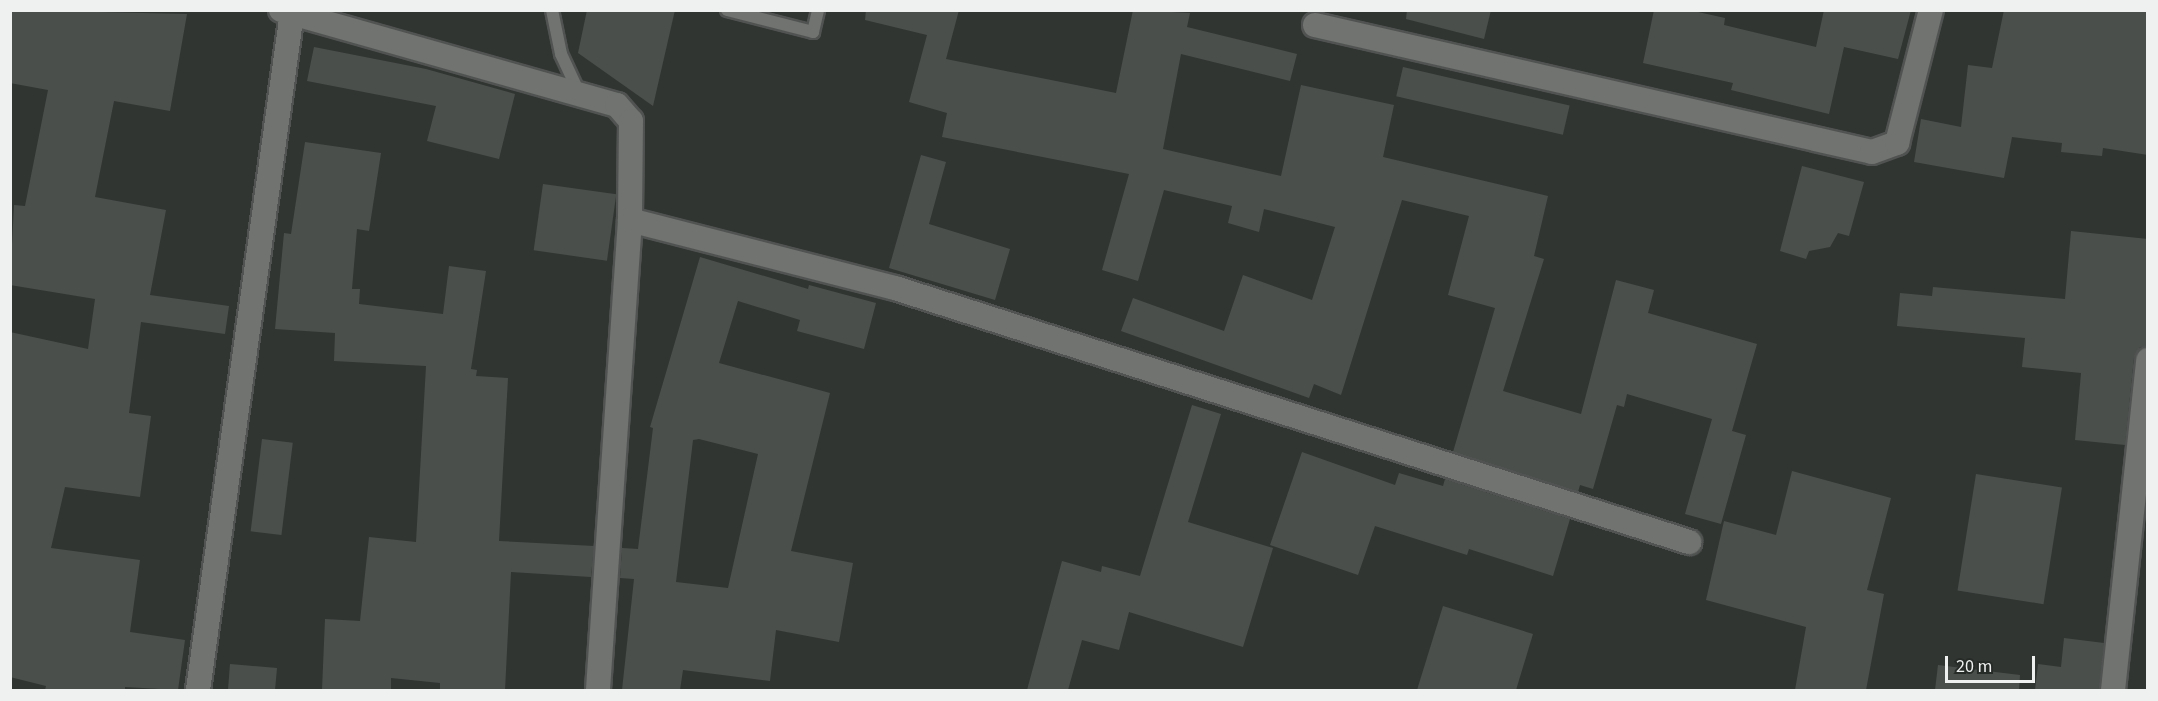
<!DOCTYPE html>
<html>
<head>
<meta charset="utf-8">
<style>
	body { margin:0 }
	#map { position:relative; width:2158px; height:701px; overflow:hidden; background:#313532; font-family:"Source Sans 3",sans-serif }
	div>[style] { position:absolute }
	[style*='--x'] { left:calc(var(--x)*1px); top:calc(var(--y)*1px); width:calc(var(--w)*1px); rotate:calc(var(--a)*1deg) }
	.building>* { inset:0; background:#4b4f4c; transform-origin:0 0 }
	.roads { filter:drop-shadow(2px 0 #505351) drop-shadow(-2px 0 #505351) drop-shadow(0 2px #505351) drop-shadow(0 -2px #505351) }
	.service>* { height:12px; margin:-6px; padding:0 6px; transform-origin:6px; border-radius:6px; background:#707370 }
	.minor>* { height:24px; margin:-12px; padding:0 12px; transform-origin:12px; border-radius:12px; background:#707370 }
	span { translate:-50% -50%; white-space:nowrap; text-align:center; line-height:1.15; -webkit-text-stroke:4.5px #272b28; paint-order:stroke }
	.frame { position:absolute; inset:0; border:12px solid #eef1ef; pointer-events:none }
	.scale { position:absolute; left:1945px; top:656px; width:90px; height:27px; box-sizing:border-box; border:3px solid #eef1ef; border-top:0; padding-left:8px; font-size:18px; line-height:21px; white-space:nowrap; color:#eef1ef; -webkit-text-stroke:4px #272b28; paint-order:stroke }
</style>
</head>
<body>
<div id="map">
	<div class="building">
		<i style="clip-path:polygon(10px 10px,187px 14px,170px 111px,114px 101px,95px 197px,166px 210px,150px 295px,229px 306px,225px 334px,141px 322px,129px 413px,151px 416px,140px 497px,65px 487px,51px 548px,140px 560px,130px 632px,185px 640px,178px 690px,125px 687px,125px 690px,45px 690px,46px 686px,10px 677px,10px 332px,88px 349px,95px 299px,10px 285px,14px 205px,25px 206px,48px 90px,10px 83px)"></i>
		<i style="clip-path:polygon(587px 10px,675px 10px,653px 106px,578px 53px)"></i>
		<i style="clip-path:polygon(866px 10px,959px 10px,946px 59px,1116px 93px,1133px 10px,1190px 13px,1187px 27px,1297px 54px,1290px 81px,1181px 54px,1163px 149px,1281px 176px,1301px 85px,1394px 105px,1383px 157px,1548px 196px,1534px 256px,1544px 259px,1503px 391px,1581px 414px,1616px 280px,1654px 290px,1648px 313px,1757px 344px,1732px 431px,1746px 435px,1721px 524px,1685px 514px,1712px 419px,1627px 394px,1624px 407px,1617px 405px,1593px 489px,1580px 485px,1578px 492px,1453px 452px,1495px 308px,1448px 295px,1469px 216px,1402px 200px,1341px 395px,1314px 384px,1309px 398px,1121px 331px,1133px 298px,1224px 331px,1243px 275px,1312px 300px,1335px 227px,1264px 209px,1259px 232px,1228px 223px,1232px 206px,1164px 190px,1138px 281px,1102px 270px,1129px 174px,942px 137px,947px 113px,909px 102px,927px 35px,865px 20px)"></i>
		<i style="clip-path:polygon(1407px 10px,1491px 10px,1484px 39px,1406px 19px)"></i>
		<i style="clip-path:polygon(1654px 10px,1689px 10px,1725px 18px,1724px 25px,1816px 47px,1824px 10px,1911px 10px,1898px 59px,1844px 47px,1829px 114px,1731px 90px,1733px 83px,1643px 63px)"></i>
		<i style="clip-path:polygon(2004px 10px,2148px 10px,2148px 155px,2103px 148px,2102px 156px,2061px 152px,2062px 143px,2012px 137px,2004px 178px,1914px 162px,1921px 119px,1961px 127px,1968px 65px,1992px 68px)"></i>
		<i style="clip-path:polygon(314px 47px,426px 69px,515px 94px,499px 159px,427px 141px,436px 106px,307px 81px)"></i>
		<i style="left:1403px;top:67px;width:171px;height:30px;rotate:13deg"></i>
		<i style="clip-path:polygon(305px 142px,381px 153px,369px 231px,357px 229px,352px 289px,360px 289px,359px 304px,443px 314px,449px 266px,486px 271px,471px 369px,477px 370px,476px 376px,508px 378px,499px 541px,594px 546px,591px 577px,511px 572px,505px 690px,440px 690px,440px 683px,391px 678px,391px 690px,322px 690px,325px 619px,360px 621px,369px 537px,416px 542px,426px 366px,334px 361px,335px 333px,275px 329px,284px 233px,291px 234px)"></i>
		<i style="clip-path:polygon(921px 155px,946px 162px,929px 224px,1010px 249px,995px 300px,889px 268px)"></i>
		<i style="clip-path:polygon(1802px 166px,1864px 182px,1849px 236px,1838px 233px,1830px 247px,1809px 251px,1806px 259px,1780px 251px)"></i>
		<i style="left:543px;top:184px;width:74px;height:67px;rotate:8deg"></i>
		<i style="clip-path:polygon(2071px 231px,2148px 239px,2148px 346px,2140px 347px,2134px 358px,2125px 445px,2075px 440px,2081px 373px,2022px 367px,2025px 338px,1897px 326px,1900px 293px,1932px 296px,1933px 287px,2065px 299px)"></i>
		<i style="clip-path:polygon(evenodd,700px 257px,808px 289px,809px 285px,876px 303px,864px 349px,797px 331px,800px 320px,738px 301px,719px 363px,830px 393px,791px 551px,853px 563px,839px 642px,776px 630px,770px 681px,683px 670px,680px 690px,622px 690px,634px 579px,620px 578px,622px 548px,638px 549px,653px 428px,650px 427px,700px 257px,699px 439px,758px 454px,728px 588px,676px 582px,693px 440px,699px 439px)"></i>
		<i style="clip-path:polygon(1192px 405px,1221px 414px,1188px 522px,1273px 548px,1243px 647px,1129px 612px,1119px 650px,1082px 640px,1068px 690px,1027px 690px,1062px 561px,1101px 572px,1102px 566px,1140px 576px)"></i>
		<i style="left:262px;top:439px;width:31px;height:93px;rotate:7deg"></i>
		<i style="clip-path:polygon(1302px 452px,1395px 485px,1399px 473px,1443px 486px,1445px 479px,1570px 519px,1553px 576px,1469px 549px,1467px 555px,1375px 526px,1358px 575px,1270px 545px)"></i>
		<i style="clip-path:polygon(1792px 471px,1891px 498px,1867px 590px,1884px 594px,1866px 690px,1795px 690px,1806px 627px,1706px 600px,1724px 521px,1776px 535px)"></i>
		<i style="left:1976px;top:474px;width:87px;height:118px;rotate:9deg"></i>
		<i style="clip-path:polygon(1443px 606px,1533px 634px,1516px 690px,1417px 690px)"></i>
		<i style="clip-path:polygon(2064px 638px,2104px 643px,2099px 690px,2035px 690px,2038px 664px,2061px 667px)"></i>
		<i style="clip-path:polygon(230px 664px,277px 668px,275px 690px,228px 690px)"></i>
		<i style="clip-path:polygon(1938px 665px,2020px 675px,2019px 690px,1935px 690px)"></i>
	</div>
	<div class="roads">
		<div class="service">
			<i style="--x:552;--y:10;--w:45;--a:78.4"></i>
			<i style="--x:561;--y:54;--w:45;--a:65.1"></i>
			<i style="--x:727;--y:10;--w:89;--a:14.3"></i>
			<i style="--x:813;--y:32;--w:23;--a:-77"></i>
		</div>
		<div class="minor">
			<i style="--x:281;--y:10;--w:349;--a:15.8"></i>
			<i style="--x:617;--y:105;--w:21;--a:49"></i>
			<i style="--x:631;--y:121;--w:99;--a:90.6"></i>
			<i style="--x:630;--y:220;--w:471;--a:93.9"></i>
			<i style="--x:1315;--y:25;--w:571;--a:12.84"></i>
			<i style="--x:1872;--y:152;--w:27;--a:-20"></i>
			<i style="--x:1897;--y:143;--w:137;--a:-75.7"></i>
			<i style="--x:630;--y:220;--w:274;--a:14.4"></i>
			<i style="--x:895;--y:288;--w:834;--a:17.74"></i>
			<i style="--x:198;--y:690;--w:683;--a:-82.1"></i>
			<i style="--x:2113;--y:690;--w:332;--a:-83.9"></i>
		</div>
	</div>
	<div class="frame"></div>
	<div class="scale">20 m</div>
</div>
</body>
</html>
